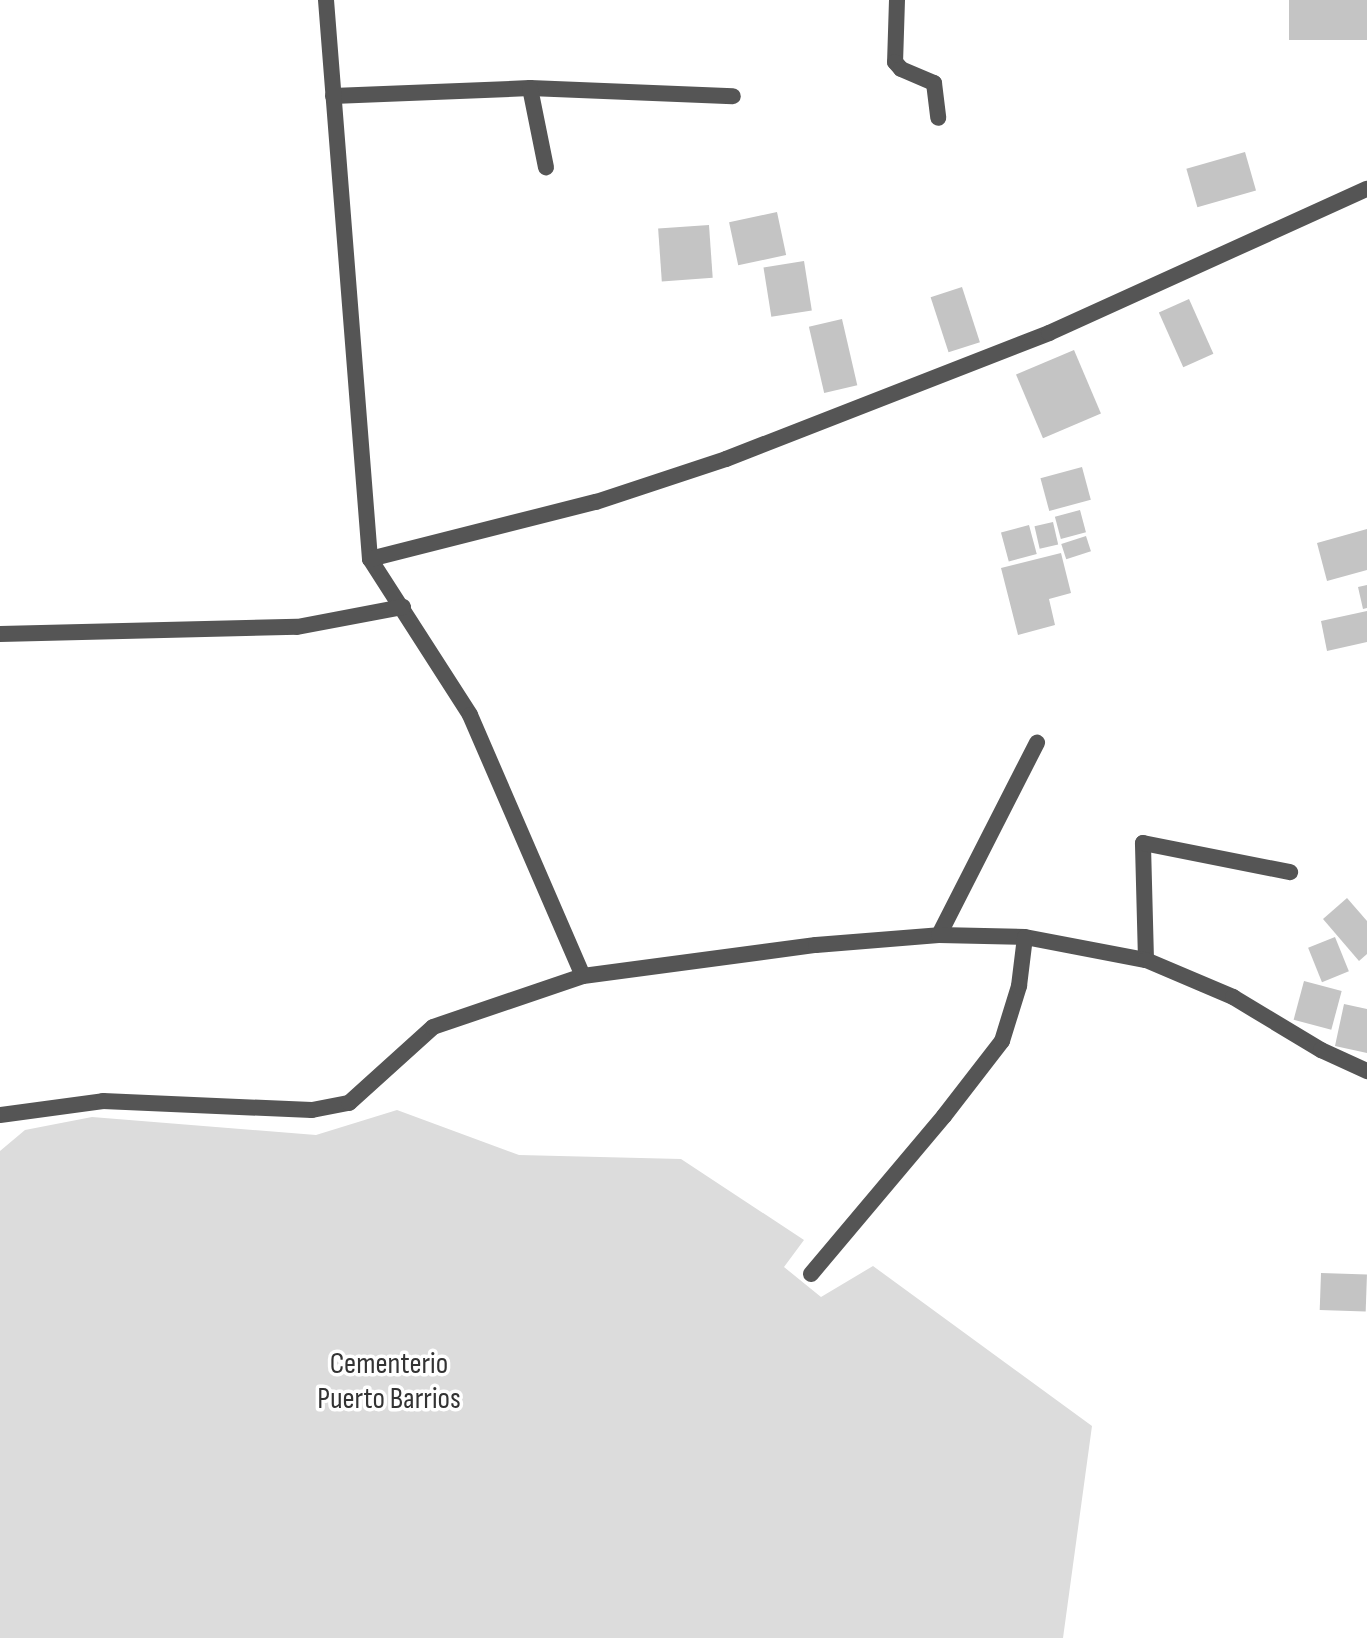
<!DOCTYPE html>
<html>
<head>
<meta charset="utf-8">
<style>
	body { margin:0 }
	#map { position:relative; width:1367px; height:1638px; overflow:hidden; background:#fff; font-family:"Sofia Sans Condensed",sans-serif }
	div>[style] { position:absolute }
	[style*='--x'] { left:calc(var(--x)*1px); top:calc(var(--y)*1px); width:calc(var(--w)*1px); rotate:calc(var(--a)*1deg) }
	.green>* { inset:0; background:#dcdcdc }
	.building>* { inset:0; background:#c4c4c4; transform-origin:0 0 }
	.service>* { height:16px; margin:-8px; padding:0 8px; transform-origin:8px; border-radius:8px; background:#555 }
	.minor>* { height:16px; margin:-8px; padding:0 8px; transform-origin:8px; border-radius:8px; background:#555 }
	span { translate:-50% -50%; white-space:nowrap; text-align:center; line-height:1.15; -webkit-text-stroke:7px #fff; paint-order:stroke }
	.park-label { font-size:30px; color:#333 }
</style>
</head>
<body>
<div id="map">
	<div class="green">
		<i style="clip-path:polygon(397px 1110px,519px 1155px,681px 1159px,804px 1240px,784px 1267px,821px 1297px,873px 1266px,1092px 1426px,1063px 1638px,0 1638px,0 1151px,25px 1130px,92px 1117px,316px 1135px)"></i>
	</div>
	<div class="building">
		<i style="left:1367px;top:0;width:40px;height:78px;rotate:90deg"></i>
		<i style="left:1245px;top:152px;width:40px;height:61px;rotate:74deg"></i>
		<i style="left:777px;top:212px;width:44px;height:49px;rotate:78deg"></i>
		<i style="left:709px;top:225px;width:53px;height:51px;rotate:86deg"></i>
		<i style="left:804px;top:261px;width:50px;height:41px;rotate:81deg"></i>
		<i style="left:962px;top:287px;width:58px;height:33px;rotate:72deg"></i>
		<i style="left:1189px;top:299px;width:60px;height:33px;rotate:66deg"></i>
		<i style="left:842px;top:319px;width:68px;height:34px;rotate:77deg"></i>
		<i style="left:1074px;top:350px;width:69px;height:63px;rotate:67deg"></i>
		<i style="left:1082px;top:467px;width:34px;height:43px;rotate:75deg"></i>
		<i style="left:1080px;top:510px;width:23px;height:26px;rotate:75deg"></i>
		<i style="left:1053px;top:522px;width:23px;height:19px;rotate:77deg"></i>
		<i style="left:1029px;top:525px;width:30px;height:29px;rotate:75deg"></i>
		<i style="clip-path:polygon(1367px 529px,1367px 570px,1327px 581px,1317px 543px)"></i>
		<i style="left:1086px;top:536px;width:16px;height:26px;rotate:72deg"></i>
		<i style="clip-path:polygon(1061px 553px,1071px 593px,1049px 599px,1055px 625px,1018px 635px,1001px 568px)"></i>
		<i style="clip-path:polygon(1367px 585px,1367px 608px,1363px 609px,1358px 587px)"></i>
		<i style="clip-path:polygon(1367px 611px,1367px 642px,1327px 651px,1321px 621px)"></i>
		<i style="clip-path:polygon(1347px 898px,1367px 921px,1367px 954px,1359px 961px,1323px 919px)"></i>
		<i style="left:1335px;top:937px;width:37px;height:29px;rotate:68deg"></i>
		<i style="left:1304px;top:981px;width:39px;height:40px;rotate:15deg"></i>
		<i style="clip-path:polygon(1344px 1004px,1367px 1009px,1367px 1053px,1335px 1046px)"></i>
		<i style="left:1321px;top:1273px;width:46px;height:37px;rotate:2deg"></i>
	</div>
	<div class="service">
		<i style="--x:530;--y:88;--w:203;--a:2.3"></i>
		<i style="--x:333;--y:96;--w:197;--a:-2.3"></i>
		<i style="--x:530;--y:88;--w:81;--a:78.6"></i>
		<i style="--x:939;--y:935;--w:216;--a:-63"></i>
	</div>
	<div class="minor">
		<i style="--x:326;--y:0;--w:561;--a:85.5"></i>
		<i style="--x:370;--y:559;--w:185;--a:57.3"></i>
		<i style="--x:470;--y:715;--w:284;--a:66.6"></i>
		<i style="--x:897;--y:0;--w:62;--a:91.8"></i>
		<i style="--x:895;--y:62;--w:9;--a:49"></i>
		<i style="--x:901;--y:69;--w:36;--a:23"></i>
		<i style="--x:934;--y:83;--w:35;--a:83"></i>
		<i style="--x:370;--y:559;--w:233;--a:-14.2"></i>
		<i style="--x:596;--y:502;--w:137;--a:-18.3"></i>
		<i style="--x:726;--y:459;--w:347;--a:-21.3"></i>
		<i style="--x:1049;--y:333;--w:349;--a:-24.4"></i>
		<i style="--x:0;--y:634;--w:297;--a:-1.4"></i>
		<i style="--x:297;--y:627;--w:108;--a:-10.7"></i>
		<i style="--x:1146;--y:960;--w:117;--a:-91.5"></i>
		<i style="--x:1143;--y:843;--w:150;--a:11.2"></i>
		<i style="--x:0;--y:1115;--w:104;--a:-7.7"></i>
		<i style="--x:103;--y:1101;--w:209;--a:2.5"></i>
		<i style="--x:312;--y:1110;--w:38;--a:-11"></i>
		<i style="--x:349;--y:1103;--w:113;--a:-42.1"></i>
		<i style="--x:433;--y:1027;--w:158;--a:-18.8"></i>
		<i style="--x:583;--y:976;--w:235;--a:-7.6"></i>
		<i style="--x:816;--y:945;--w:123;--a:-4.6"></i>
		<i style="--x:939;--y:935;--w:86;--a:1.3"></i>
		<i style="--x:1025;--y:937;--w:123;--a:10.8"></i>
		<i style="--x:1146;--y:960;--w:95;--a:23"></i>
		<i style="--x:1233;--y:997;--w:103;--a:31.1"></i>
		<i style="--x:1321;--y:1050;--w:51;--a:24.5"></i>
		<i style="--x:811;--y:1274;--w:207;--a:-49.9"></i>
		<i style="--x:944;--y:1116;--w:95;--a:-52.3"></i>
		<i style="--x:1002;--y:1041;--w:58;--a:-72.8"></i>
		<i style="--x:1019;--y:986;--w:49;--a:-83"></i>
	</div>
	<div class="park-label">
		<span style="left:389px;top:1381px">Cementerio<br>Puerto Barrios</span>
	</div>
</div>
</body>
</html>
